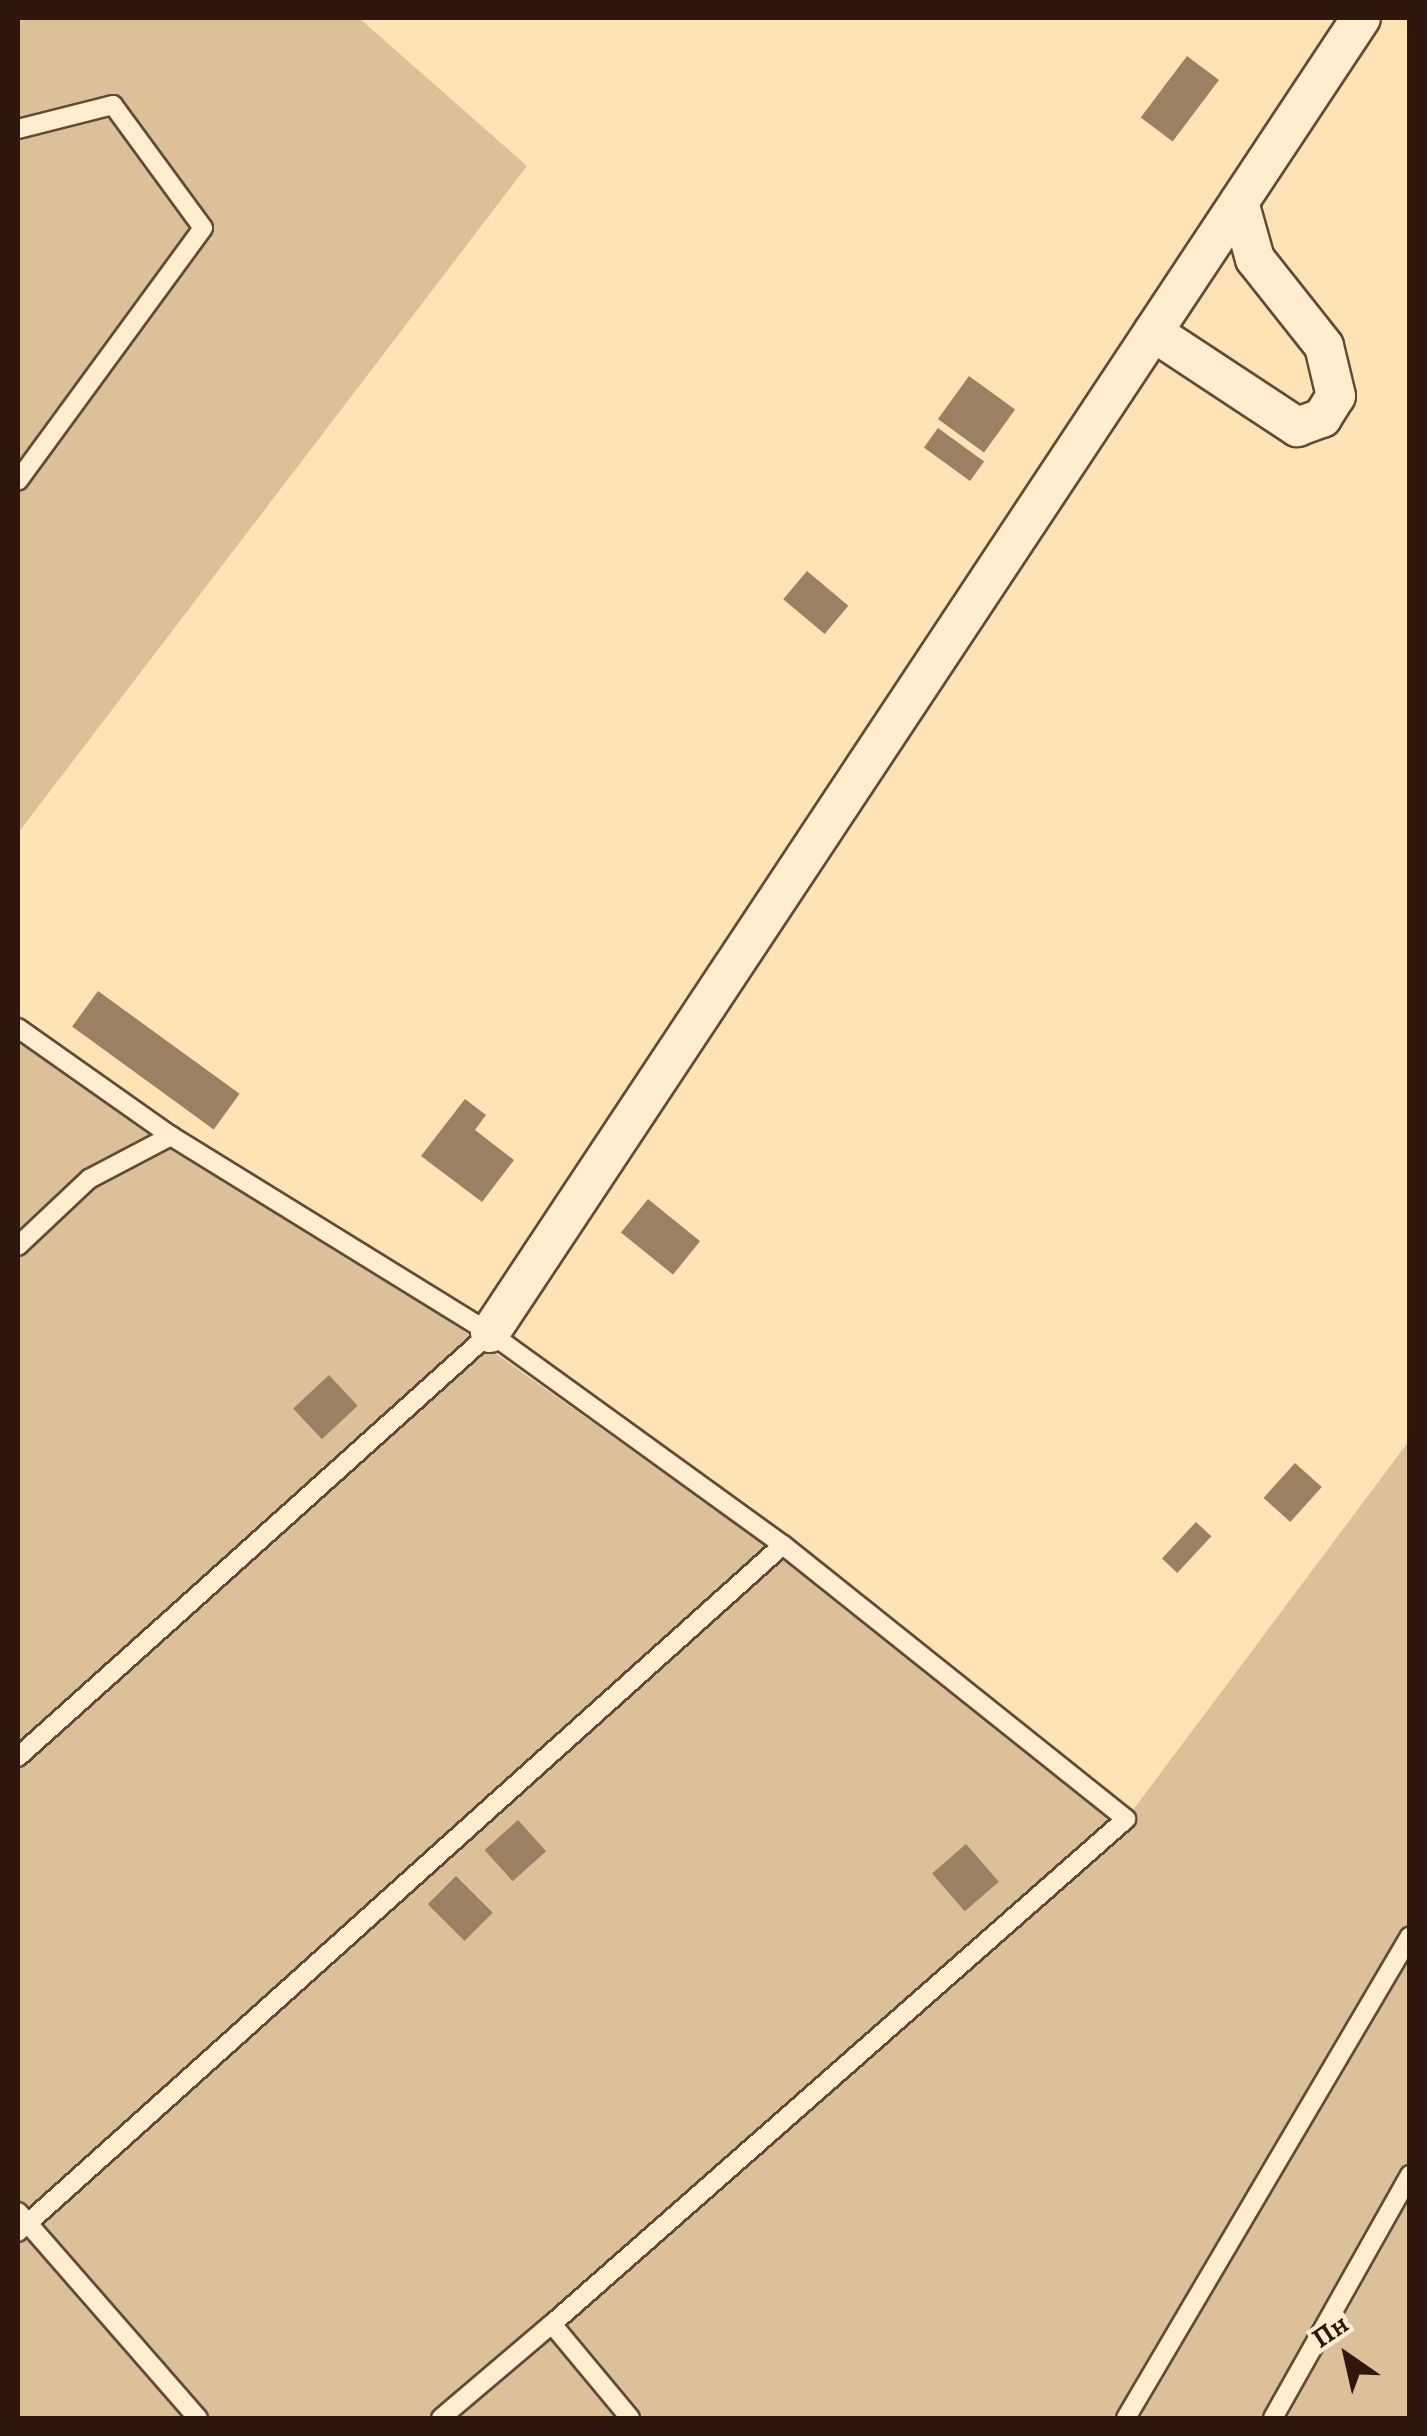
<!DOCTYPE html>
<html>
<head>
<meta charset="utf-8">
<style>
	body { margin:0 }
	#map { position:relative; width:1427px; height:2436px; overflow:hidden; background:#fee3b5; font-family:Alegreya,serif }
	div>[style] { position:absolute }
	[style*='--x'] { left:calc(var(--x)*1px); top:calc(var(--y)*1px); width:calc(var(--w)*1px); rotate:calc(var(--a)*1deg) }
	.green>* { inset:0; background:#dbc098 }
	.building>* { inset:0; background:#9b8164; transform-origin:0 0 }
	.roads { filter:drop-shadow(2px 0 #634a37) drop-shadow(-2px 0 #634a37) drop-shadow(0 2px #634a37) drop-shadow(0 -2px #634a37) }
	.service>* { height:18px; margin:-9px; padding:0 9px; transform-origin:9px; border-radius:9px; background:#feedcf }
	.minor>* { height:38px; margin:-19px; padding:0 19px; transform-origin:19px; border-radius:19px; background:#feedcf }
	span { translate:-50% -50%; white-space:nowrap; text-align:center; line-height:1.15; -webkit-text-stroke:10px #feedcf; paint-order:stroke }
	.frame { position:absolute; inset:0; border:20px solid #2f170d; pointer-events:none }
	.north { position:absolute; left:1297px; top:2306px; width:100px; height:100px; -webkit-text-stroke:8px #feedcf; paint-order:stroke; rotate:326deg; font-size:28px; font-weight:700; line-height:40px; text-align:center; color:#2f170d }
	.north::after { content:''; display:block; margin:auto; width:35px; height:45px; background:#2f170d; clip-path:polygon(50% 0,100% 100%,50% 72%,0 100%) }
</style>
</head>
<body>
<div id="map">
	<div class="green">
		<i style="clip-path:polygon(18px 18px,359px 18px,527px 166px,18px 833px)"></i>
		<i style="clip-path:polygon(18px 1032px,471px 1336px,1011px 1720px,1127px 1818px,1409px 1441px,1409px 2418px,18px 2418px)"></i>
	</div>
	<div class="building">
		<i style="left:1187px;top:56px;width:40px;height:77px;rotate:37deg"></i>
		<i style="left:969px;top:376px;width:57px;height:53px;rotate:36deg"></i>
		<i style="left:938px;top:428px;width:57px;height:24px;rotate:36deg"></i>
		<i style="left:807px;top:571px;width:54px;height:37px;rotate:40deg"></i>
		<i style="left:98px;top:991px;width:175px;height:44px;rotate:36deg"></i>
		<i style="clip-path:polygon(465px 1099px,486px 1115px,475px 1130px,514px 1160px,482px 1202px,421px 1156px)"></i>
		<i style="left:648px;top:1199px;width:67px;height:43px;rotate:39deg"></i>
		<i style="left:329px;top:1375px;width:42px;height:49px;rotate:47deg"></i>
		<i style="left:1295px;top:1463px;width:36px;height:47px;rotate:42deg"></i>
		<i style="left:1196px;top:1522px;width:21px;height:50px;rotate:43deg"></i>
		<i style="left:518px;top:1820px;width:42px;height:45px;rotate:48deg"></i>
		<i style="left:966px;top:1844px;width:50px;height:45px;rotate:49deg"></i>
		<i style="left:456px;top:1876px;width:52px;height:40px;rotate:45deg"></i>
	</div>
	<div class="roads">
		<div class="service">
			<i style="--x:18;--y:129;--w:98;--a:-14.2"></i>
			<i style="--x:113;--y:105;--w:152;--a:53.8"></i>
			<i style="--x:203;--y:228;--w:313;--a:126.2"></i>
			<i style="--x:18;--y:1028;--w:187;--a:35.2"></i>
			<i style="--x:171;--y:1136;--w:375;--a:31.7"></i>
			<i style="--x:490;--y:1333;--w:362;--a:35.9"></i>
			<i style="--x:783;--y:1545;--w:439;--a:38.6"></i>
			<i style="--x:1126;--y:1819;--w:765;--a:138.66"></i>
			<i style="--x:18;--y:1246;--w:98;--a:-43.3"></i>
			<i style="--x:89;--y:1179;--w:93;--a:-27.7"></i>
			<i style="--x:18;--y:1757;--w:634;--a:-41.93"></i>
			<i style="--x:18;--y:2212;--w:274;--a:48.9"></i>
			<i style="--x:18;--y:2232;--w:1028;--a:-41.93"></i>
			<i style="--x:441;--y:2418;--w:145;--a:-40.3"></i>
			<i style="--x:552;--y:2324;--w:122;--a:50.3"></i>
			<i style="--x:1126;--y:2418;--w:559;--a:-59.49"></i>
			<i style="--x:1273;--y:2418;--w:279;--a:-60.6"></i>
		</div>
		<div class="minor">
			<i style="--x:1153;--y:332;--w:173;--a:33.4"></i>
			<i style="--x:1297;--y:427;--w:27;--a:-20"></i>
			<i style="--x:1322;--y:418;--w:26;--a:-58"></i>
			<i style="--x:1336;--y:396;--w:51;--a:-103.5"></i>
			<i style="--x:1324;--y:346;--w:111;--a:-128.4"></i>
			<i style="--x:1255;--y:259;--w:59;--a:-105.7"></i>
			<i style="--x:490;--y:1333;--w:1577;--a:-56.48"></i>
		</div>
	</div>
	<div class="frame"></div>
	<div class="north">Пн</div>
</div>
</body>
</html>
